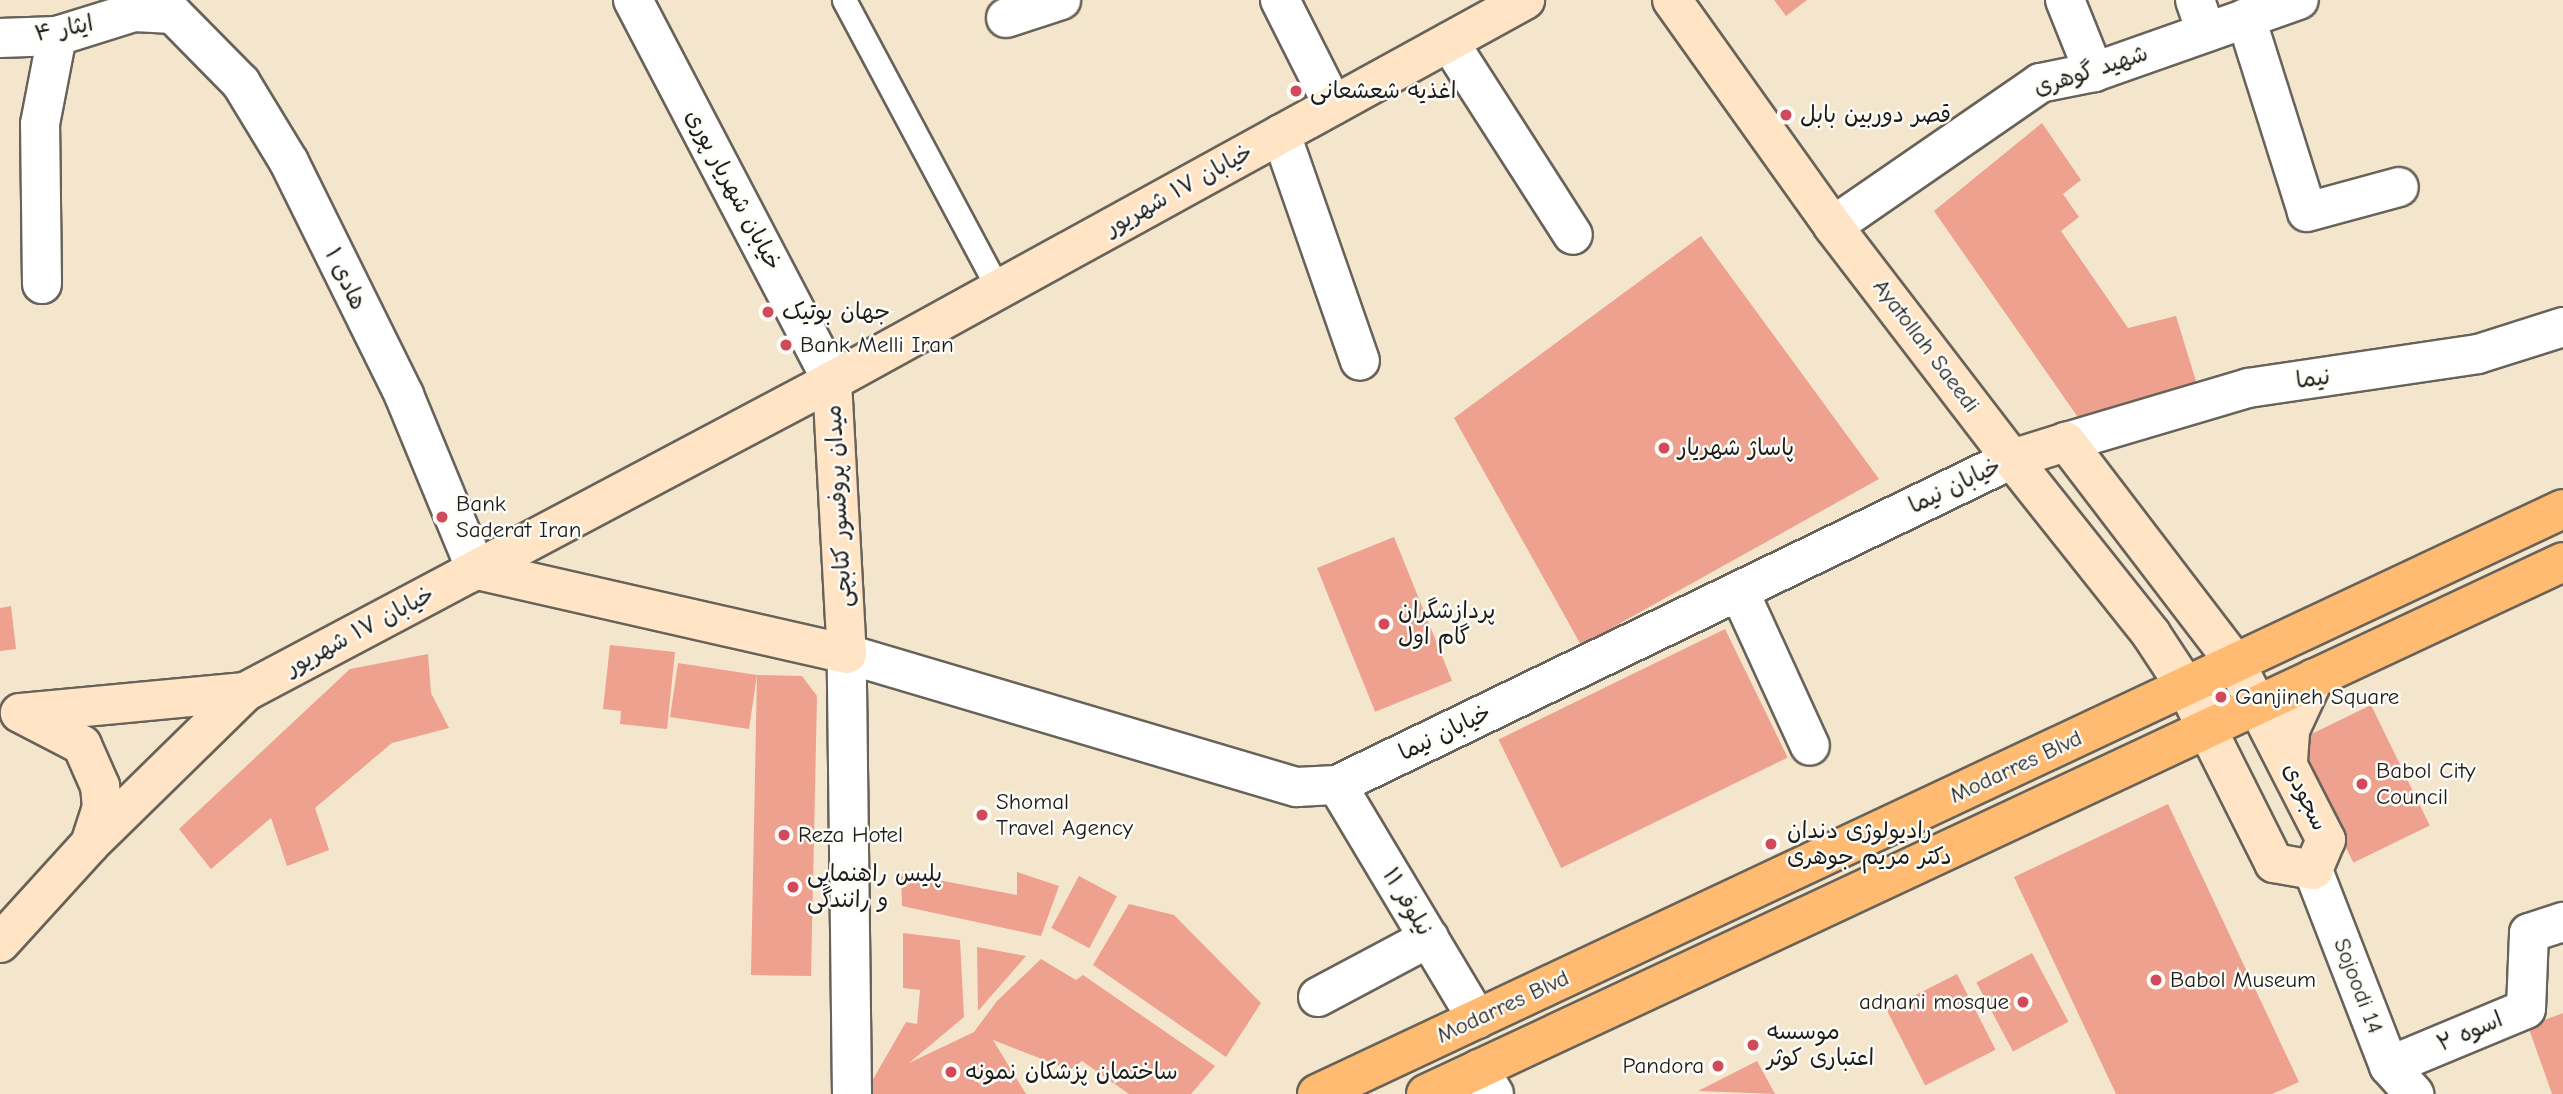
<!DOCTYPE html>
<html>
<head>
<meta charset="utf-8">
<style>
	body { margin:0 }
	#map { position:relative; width:2563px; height:1094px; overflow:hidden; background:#f4e6cd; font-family:"Comic Neue","Playpen Sans Arabic",sans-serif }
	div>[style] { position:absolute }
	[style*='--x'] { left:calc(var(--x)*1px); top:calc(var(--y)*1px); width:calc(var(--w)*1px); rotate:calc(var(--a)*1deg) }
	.building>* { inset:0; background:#eea18f; transform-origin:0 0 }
	.roads { filter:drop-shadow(2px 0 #68635a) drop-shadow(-2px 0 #68635a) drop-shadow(0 2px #68635a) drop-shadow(0 -2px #68635a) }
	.service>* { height:23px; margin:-11.5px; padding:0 11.5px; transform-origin:11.5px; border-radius:11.5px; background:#fff }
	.minor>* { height:38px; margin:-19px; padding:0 19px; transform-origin:19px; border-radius:19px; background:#fff }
	.secondary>* { height:38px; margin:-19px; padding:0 19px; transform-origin:19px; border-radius:19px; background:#ffe4c6 }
	.primary>* { height:38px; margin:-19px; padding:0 19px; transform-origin:19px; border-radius:19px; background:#ffbb71 }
	.dots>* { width:19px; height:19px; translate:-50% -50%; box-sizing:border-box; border:4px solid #fdfcf7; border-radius:50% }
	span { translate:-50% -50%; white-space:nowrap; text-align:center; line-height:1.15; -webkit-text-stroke:5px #fdfcf7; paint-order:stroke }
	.street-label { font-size:23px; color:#1c1c1c }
	.poi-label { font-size:23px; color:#1c1c1c }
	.left { translate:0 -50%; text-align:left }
	.right { translate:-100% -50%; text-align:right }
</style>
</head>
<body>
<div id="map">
	<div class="building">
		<i style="clip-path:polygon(1774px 0,1807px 0,1786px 16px)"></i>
		<i style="clip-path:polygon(2042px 123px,2081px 180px,2063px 194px,2079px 217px,2061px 231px,2128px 328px,2176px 316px,2199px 391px,2084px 426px,1934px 211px)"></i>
		<i style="clip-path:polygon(1701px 236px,1879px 479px,1581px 645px,1454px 418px)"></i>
		<i style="left:1394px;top:537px;width:155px;height:83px;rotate:68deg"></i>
		<i style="clip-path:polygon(11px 606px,16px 649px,0 651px,0 608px)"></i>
		<i style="left:1725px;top:629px;width:143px;height:252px;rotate:64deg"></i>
		<i style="clip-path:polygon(610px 645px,675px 652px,667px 729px,620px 724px,621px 711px,603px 709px)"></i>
		<i style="clip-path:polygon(428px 654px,431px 693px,449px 728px,392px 743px,315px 808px,329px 850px,287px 866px,271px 818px,211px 869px,179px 829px,350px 669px)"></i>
		<i style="clip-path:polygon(678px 663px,757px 675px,802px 676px,817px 696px,811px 976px,751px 975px,757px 675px,749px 729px,670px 717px)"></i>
		<i style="left:2371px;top:705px;width:134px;height:85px;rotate:64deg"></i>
		<i style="clip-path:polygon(2168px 804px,2299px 1082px,2272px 1094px,2116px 1094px,2014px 877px)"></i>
		<i style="clip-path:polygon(1017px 872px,1059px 886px,1041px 936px,902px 906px,901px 873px,1017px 895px)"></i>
		<i style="left:1079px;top:876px;width:43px;height:59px;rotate:28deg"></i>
		<i style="clip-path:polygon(1129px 904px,1174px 915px,1261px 1003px,1226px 1057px,1093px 965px)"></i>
		<i style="clip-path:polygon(903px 933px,960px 940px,964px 1017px,909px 1063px,974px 1032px,997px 1001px,1041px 959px,1076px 980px,1083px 975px,1215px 1066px,1191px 1094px,1129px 1094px,1082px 1061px,1070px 1070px,993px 1040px,1026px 1094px,859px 1094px,859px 1087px,872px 1081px,906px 1022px,917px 1024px,920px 990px,903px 988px)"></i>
		<i style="clip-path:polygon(977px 947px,1026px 956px,978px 1011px)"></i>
		<i style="left:2032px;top:953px;width:78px;height:63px;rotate:62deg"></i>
		<i style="left:1957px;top:974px;width:85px;height:79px;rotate:63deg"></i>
		<i style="clip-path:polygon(2563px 1013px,2563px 1094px,2552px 1094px,2528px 1026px)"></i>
		<i style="clip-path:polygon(1757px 1061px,1775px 1094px,1698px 1091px)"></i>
	</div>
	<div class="roads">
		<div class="service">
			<i style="--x:844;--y:0;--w:327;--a:61.9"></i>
		</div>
		<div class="minor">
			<i style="--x:633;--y:0;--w:430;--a:62.4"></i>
			<i style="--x:1280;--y:0;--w:118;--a:63.2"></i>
			<i style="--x:2065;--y:0;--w:78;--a:68.1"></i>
			<i style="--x:2195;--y:0;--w:34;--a:71"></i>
			<i style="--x:1006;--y:18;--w:58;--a:-18.1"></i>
			<i style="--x:2246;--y:18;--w:203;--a:72.5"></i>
			<i style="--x:2307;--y:212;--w:95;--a:-15.2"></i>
			<i style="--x:0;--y:38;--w:57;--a:-2"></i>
			<i style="--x:57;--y:36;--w:81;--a:-17.3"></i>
			<i style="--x:134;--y:12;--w:39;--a:3"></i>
			<i style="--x:173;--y:14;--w:97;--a:45.4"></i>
			<i style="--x:241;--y:83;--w:92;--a:58.7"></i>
			<i style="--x:289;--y:162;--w:260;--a:63.7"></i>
			<i style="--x:404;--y:395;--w:189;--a:67.6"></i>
			<i style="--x:1449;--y:42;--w:229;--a:57.3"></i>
			<i style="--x:1281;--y:134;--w:240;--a:70.8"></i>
			<i style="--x:1833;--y:226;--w:252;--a:-34.6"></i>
			<i style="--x:2040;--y:83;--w:55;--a:-11.5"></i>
			<i style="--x:2094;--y:72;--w:217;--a:-19.4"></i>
			<i style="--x:42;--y:284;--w:160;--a:-90.7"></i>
			<i style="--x:40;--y:124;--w:90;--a:-79.1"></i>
			<i style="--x:2066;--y:442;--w:190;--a:-16.5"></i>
			<i style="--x:2248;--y:388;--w:232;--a:-8.4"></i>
			<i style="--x:2478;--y:354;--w:89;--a:-17.6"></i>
			<i style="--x:1739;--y:591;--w:170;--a:65.4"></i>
			<i style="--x:1337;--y:785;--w:273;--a:59.1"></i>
			<i style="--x:2313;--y:870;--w:210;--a:68.8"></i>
			<i style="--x:2389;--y:1066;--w:38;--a:48"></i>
			<i style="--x:1318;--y:997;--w:126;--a:-28"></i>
			<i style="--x:2389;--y:1066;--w:148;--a:-22.6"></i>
			<i style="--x:2526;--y:1009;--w:76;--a:-87.7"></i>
			<i style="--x:2529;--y:933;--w:36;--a:-18"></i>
			<i style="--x:1479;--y:1069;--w:29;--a:59"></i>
			<i style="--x:852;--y:1094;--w:440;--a:-90.7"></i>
			<i style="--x:847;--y:654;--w:469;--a:16.5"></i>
			<i style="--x:1297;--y:787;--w:40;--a:-2.9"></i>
			<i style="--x:1337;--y:785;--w:750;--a:-25.78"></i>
		</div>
		<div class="secondary">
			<i style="--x:1672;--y:0;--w:277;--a:54.5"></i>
			<i style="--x:1833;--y:226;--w:294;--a:52.5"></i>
			<i style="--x:2012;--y:459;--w:223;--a:51.5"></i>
			<i style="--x:2151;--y:634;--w:64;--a:56.6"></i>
			<i style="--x:2186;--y:687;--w:197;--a:63.4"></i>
			<i style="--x:2274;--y:863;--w:40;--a:10"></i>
			<i style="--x:2313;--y:870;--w:33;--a:-67"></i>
			<i style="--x:2326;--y:840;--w:198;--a:-117.1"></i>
			<i style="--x:2236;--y:664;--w:280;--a:-127.4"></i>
			<i style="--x:2066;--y:442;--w:57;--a:162.5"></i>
			<i style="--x:832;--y:381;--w:791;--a:-28.8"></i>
			<i style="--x:21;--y:713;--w:225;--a:-5.4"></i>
			<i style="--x:2288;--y:761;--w:31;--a:-86"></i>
			<i style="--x:2290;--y:730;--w:57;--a:-65.2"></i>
			<i style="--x:90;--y:844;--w:217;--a:-44.4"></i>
			<i style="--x:245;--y:692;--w:664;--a:-27.92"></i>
			<i style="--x:832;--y:381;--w:273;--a:86.9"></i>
			<i style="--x:847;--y:654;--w:380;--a:-167.2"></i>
			<i style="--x:0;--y:943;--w:134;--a:-47.7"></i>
			<i style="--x:90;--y:844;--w:38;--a:-72"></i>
			<i style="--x:102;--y:808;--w:22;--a:-95"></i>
			<i style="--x:100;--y:786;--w:45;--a:-113.7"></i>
			<i style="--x:82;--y:745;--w:70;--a:-152.7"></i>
		</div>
		<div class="primary">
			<i style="--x:1317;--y:1094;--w:1376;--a:-25.15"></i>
			<i style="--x:1426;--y:1094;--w:1255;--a:-25.07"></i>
		</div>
	</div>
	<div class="dots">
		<i style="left:1296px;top:91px;background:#d1495b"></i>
		<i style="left:1786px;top:115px;background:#d1495b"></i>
		<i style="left:768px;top:312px;background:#d1495b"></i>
		<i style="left:786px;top:345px;background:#d1495b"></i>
		<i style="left:1664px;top:448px;background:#d1495b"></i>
		<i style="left:442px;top:517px;background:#d1495b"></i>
		<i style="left:1384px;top:624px;background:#d1495b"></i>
		<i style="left:2221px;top:697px;background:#d1495b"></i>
		<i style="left:2362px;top:784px;background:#d1495b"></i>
		<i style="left:982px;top:815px;background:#d1495b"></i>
		<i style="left:784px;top:835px;background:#d1495b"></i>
		<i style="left:1771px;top:844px;background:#d1495b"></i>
		<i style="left:793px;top:887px;background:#d1495b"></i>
		<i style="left:2156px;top:980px;background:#d1495b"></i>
		<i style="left:2023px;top:1002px;background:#d1495b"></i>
		<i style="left:1753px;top:1045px;background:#d1495b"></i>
		<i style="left:1718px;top:1066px;background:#d1495b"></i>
		<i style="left:951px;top:1072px;background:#d1495b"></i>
	</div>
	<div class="street-label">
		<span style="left:64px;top:29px;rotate:-11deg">ایثار ۴</span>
		<span style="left:2091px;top:71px;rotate:-18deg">شهید گوهری</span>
		<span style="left:733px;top:190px;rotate:62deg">خیابان شهریار پوری</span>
		<span style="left:1179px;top:190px;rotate:-29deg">خیابان ۱۷ شهریور</span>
		<span style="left:345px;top:279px;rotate:64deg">هادی ۱</span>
		<span style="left:1926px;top:346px;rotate:53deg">Ayatollah Saeedi</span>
		<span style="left:2313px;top:379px;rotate:-8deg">نیما</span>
		<span style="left:1955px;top:486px;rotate:-26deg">خیابان نیما</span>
		<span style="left:839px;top:506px;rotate:-93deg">میدان پروفسور کتابچی</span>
		<span style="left:360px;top:631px;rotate:-28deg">خیابان ۱۷ شهریور</span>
		<span style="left:1445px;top:733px;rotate:-26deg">خیابان نیما</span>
		<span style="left:2016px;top:767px;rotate:-25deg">Modarres Blvd</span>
		<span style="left:2305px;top:797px;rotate:64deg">سجودی</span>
		<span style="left:1407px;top:902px;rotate:59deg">نیلوفر ۱۱</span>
		<span style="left:2358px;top:986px;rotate:69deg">Sojoodi 14</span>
		<span style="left:1503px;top:1007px;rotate:-25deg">Modarres Blvd</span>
		<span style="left:2470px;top:1032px;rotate:-23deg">اسوه ۲</span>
	</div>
	<div class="poi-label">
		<span class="left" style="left:1310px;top:91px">اغذیه شعشعانی</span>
		<span class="left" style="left:1800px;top:115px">قصر دوربین بابل</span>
		<span class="left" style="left:782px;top:312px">جهان بوتیک</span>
		<span class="left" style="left:800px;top:345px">Bank Melli Iran</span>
		<span class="left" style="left:1678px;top:448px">پاساژ شهریار</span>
		<span class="left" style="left:456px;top:517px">Bank<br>Saderat Iran</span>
		<span class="left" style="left:1398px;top:624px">پردازشگران<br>گام اول</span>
		<span class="left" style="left:2235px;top:697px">Ganjineh Square</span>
		<span class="left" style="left:2376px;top:784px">Babol City<br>Council</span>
		<span class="left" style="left:996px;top:815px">Shomal<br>Travel Agency</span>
		<span class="left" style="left:1787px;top:844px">رادیولوژی دندان<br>دکتر مریم جوهری</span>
		<span class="left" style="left:798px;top:835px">Reza Hotel</span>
		<span class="left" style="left:807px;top:887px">پلیس راهنمایی<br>و رانندگی</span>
		<span class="left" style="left:2170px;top:980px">Babol Museum</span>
		<span class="right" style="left:2009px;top:1002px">adnani mosque</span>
		<span class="left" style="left:1767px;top:1045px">موسسه<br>اعتباری کوثر</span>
		<span class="right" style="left:1704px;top:1066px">Pandora</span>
		<span class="left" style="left:965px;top:1072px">ساختمان پزشکان نمونه</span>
	</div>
</div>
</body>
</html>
